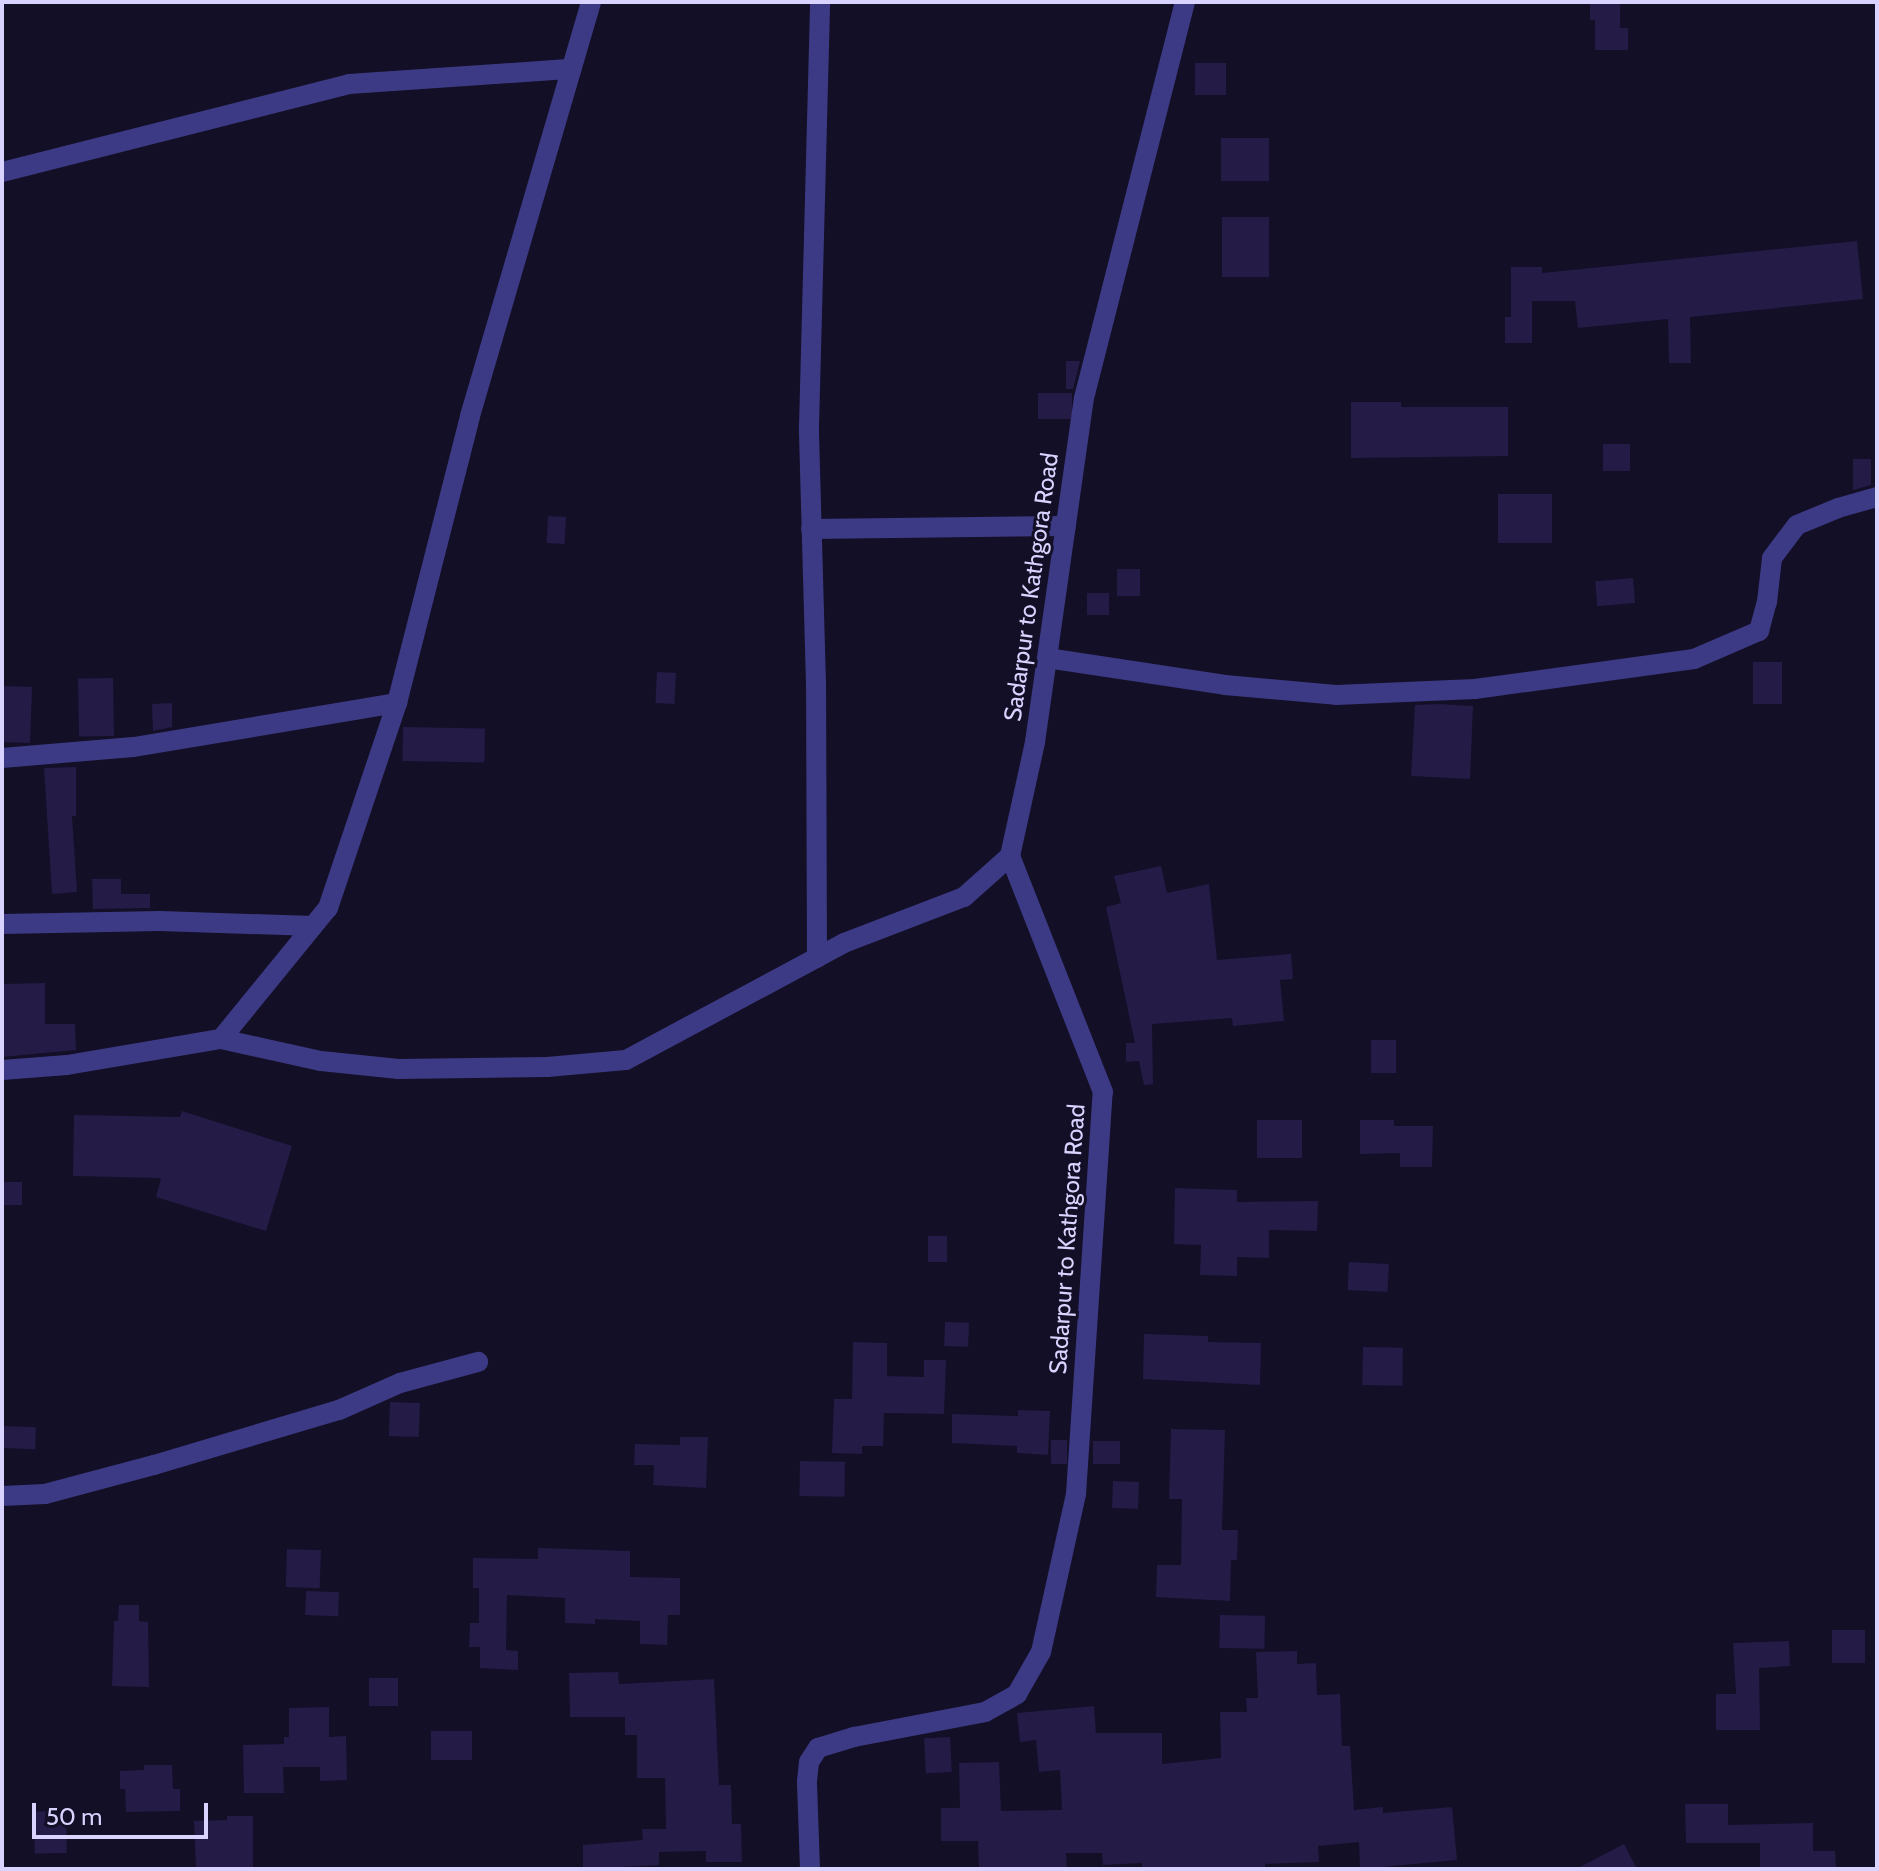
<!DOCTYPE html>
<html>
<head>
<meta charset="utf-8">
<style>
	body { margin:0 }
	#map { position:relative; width:1879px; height:1871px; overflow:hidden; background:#130f26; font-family:Cabin,sans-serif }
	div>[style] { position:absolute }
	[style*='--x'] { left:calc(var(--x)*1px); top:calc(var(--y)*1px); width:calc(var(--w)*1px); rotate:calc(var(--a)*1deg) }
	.building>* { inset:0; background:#241b47; transform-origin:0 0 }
	.minor>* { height:20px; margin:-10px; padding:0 10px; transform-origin:10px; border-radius:10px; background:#3d3a85 }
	span { translate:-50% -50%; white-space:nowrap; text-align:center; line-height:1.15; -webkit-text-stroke:6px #130f26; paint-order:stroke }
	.street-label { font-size:24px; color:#d9d4ff }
	.frame { position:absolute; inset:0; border:4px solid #d9d4ff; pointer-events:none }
	.scale { position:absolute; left:32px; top:1803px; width:176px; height:36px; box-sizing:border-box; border:4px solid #d9d4ff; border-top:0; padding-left:10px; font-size:24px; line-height:28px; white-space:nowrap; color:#d9d4ff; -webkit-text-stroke:6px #130f26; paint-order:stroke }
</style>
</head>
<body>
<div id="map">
	<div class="building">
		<i style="clip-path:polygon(1590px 2px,1620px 2px,1620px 28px,1628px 28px,1628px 50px,1595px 50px,1595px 20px,1590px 20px)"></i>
		<i style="left:1195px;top:63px;width:31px;height:32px"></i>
		<i style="left:1221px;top:138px;width:48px;height:43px"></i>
		<i style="left:1222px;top:217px;width:47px;height:60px"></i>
		<i style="clip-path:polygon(1857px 241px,1863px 299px,1690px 317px,1691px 363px,1669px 363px,1668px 319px,1578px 328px,1575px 301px,1532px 301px,1532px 343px,1505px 343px,1505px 317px,1511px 317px,1511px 267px,1542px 267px,1542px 273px)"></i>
		<i style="clip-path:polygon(1066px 361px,1080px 361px,1073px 389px,1066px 389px)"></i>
		<i style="left:1038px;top:393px;width:34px;height:26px"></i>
		<i style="clip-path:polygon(1351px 402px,1401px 402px,1401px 407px,1508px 407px,1508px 456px,1351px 458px)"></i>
		<i style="left:1603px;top:444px;width:27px;height:27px"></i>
		<i style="clip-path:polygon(1853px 459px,1871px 459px,1871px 485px,1853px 490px)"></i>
		<i style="left:1498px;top:494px;width:54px;height:49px"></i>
		<i style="left:548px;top:516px;width:18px;height:27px;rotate:3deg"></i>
		<i style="left:1117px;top:569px;width:23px;height:27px"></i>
		<i style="left:1633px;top:578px;width:25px;height:38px;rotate:85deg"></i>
		<i style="left:1087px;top:593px;width:22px;height:22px"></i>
		<i style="left:1753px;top:662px;width:29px;height:42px"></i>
		<i style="left:657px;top:672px;width:19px;height:31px;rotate:3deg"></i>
		<i style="left:113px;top:678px;width:58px;height:35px;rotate:89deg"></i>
		<i style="left:32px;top:687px;width:56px;height:30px;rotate:92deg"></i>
		<i style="clip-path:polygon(172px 703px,172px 727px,153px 731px,152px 704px)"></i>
		<i style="clip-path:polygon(1438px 704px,1473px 706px,1470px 779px,1411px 776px,1415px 705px)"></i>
		<i style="left:403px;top:727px;width:82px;height:34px;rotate:1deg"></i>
		<i style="clip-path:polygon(76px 767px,76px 816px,72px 816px,77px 892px,52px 894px,44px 768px)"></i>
		<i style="clip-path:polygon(1161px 866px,1167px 893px,1209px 884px,1217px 960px,1291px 954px,1293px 979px,1280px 980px,1284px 1021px,1233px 1026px,1232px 1018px,1152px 1024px,1153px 1084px,1144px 1085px,1139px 1061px,1126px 1062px,1126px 1043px,1135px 1043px,1106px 907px,1121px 903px,1114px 876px)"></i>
		<i style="clip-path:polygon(92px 879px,121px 879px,121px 894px,150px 894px,150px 908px,93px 909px)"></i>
		<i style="clip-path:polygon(45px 983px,45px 1024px,75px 1024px,76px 1050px,2px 1057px,2px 984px)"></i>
		<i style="left:1371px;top:1040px;width:25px;height:33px"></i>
		<i style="clip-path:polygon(182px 1111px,292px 1146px,266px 1231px,156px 1197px,161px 1178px,73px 1176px,74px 1115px,180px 1117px)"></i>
		<i style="left:1257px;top:1120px;width:45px;height:38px"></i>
		<i style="clip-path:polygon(1360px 1120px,1394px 1120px,1394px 1126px,1433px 1126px,1432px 1167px,1400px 1167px,1400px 1153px,1360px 1154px)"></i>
		<i style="left:2px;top:1182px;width:20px;height:23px"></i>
		<i style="clip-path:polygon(1175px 1188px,1237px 1190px,1237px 1202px,1318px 1201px,1317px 1231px,1269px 1230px,1269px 1258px,1237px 1257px,1237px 1276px,1200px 1275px,1201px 1245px,1174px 1244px)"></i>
		<i style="left:928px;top:1236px;width:19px;height:26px"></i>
		<i style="left:1349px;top:1262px;width:40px;height:28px;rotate:3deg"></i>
		<i style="left:945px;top:1322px;width:24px;height:24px;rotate:2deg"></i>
		<i style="clip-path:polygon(1144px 1334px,1208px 1336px,1208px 1342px,1261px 1343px,1260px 1385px,1143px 1379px)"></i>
		<i style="clip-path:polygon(853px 1342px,887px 1343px,887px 1376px,924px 1377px,924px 1360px,946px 1360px,944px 1414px,884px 1413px,883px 1446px,862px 1446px,862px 1454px,832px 1453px,834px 1399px,852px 1399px)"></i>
		<i style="left:1363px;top:1347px;width:40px;height:38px;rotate:1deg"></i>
		<i style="left:390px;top:1402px;width:30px;height:34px;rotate:2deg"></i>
		<i style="clip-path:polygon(1018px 1410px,1050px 1411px,1048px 1455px,1017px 1453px,1017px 1446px,952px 1443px,952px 1414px,1018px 1416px)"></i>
		<i style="left:2px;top:1426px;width:34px;height:22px;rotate:2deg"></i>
		<i style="clip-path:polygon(1171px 1429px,1225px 1430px,1222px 1530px,1238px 1530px,1237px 1560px,1231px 1560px,1230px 1601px,1156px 1597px,1157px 1565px,1181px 1565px,1182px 1499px,1169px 1499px)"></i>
		<i style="clip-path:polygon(680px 1437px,708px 1437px,706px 1488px,653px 1485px,654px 1465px,634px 1465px,635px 1444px,680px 1445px)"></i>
		<i style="left:1051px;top:1440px;width:16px;height:24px"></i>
		<i style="left:1093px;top:1441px;width:27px;height:23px"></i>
		<i style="left:800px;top:1461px;width:45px;height:35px;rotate:1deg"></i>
		<i style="left:1113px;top:1481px;width:26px;height:27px;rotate:2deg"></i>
		<i style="clip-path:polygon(538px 1548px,630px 1551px,630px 1577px,680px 1578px,680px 1615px,668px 1615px,667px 1645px,640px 1644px,640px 1621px,595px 1619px,595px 1624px,565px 1623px,565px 1598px,507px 1595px,506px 1650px,518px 1651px,518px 1670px,480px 1668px,480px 1647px,469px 1647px,470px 1623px,479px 1623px,479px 1588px,473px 1588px,473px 1558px,538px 1559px)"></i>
		<i style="left:287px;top:1549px;width:34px;height:38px;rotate:2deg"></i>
		<i style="left:306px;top:1591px;width:33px;height:24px;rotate:2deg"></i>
		<i style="clip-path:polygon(119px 1605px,139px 1605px,139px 1621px,148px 1622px,149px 1687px,112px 1686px,114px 1621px,118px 1621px)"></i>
		<i style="left:1220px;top:1615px;width:45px;height:33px;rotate:1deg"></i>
		<i style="left:1832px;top:1630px;width:33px;height:33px"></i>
		<i style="clip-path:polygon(1789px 1641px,1790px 1666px,1759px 1668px,1760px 1730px,1716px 1730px,1716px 1694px,1736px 1694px,1733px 1643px)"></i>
		<i style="clip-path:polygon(1297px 1651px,1297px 1664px,1316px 1663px,1317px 1695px,1340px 1694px,1342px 1746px,1350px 1746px,1354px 1810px,1383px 1807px,1383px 1813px,1452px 1807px,1457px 1860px,1360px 1869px,1359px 1842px,1318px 1846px,1319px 1862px,1265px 1864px,1265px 1869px,1142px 1869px,1142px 1863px,1103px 1865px,1102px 1853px,1066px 1853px,1067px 1869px,979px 1868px,978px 1841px,941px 1841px,941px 1808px,960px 1808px,959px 1763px,999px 1762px,1001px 1811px,1062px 1810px,1060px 1770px,1039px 1772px,1036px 1740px,1020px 1742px,1017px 1713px,1094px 1706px,1096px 1733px,1162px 1733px,1162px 1764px,1221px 1758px,1220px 1712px,1247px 1712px,1246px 1698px,1258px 1698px,1256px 1652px)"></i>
		<i style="clip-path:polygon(618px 1672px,619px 1684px,714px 1679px,719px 1785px,731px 1785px,732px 1824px,741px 1824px,742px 1862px,706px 1862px,706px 1851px,659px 1852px,659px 1865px,583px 1869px,583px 1845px,643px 1840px,642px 1829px,666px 1829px,665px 1778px,637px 1778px,637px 1735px,625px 1735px,625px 1717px,570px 1717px,569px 1673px)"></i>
		<i style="left:369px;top:1678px;width:29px;height:28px"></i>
		<i style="clip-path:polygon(329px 1707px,329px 1737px,346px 1736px,347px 1780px,320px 1781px,320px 1767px,283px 1767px,284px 1793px,244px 1793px,243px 1745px,284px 1744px,284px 1737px,289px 1737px,289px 1708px)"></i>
		<i style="left:431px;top:1731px;width:41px;height:29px"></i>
		<i style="left:950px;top:1737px;width:35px;height:26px;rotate:87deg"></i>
		<i style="clip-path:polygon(144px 1765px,172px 1765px,173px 1789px,180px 1789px,180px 1811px,126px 1812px,125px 1789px,120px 1789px,120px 1771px,144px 1770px)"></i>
		<i style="clip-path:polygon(1685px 1804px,1728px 1804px,1728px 1825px,1813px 1823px,1813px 1851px,1835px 1851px,1836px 1869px,1760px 1869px,1760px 1843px,1686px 1843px)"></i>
		<i style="left:66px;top:1811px;width:42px;height:32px;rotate:89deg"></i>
		<i style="clip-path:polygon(227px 1816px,253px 1816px,253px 1869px,196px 1869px,194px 1821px,227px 1820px)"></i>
		<i style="clip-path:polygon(1624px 1844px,1637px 1869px,1576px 1869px)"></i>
	</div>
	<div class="minor">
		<i style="--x:2;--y:172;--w:358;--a:-14.2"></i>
		<i style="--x:349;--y:84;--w:223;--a:-3.9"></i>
		<i style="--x:811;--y:529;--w:255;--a:-0.7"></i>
		<i style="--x:1047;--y:658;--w:180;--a:8.6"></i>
		<i style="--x:1225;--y:685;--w:111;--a:5.1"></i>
		<i style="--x:1336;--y:695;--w:139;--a:-2.5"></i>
		<i style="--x:1475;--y:689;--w:221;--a:-7.8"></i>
		<i style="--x:1694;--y:659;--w:71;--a:-23.3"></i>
		<i style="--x:1759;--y:631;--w:30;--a:-75"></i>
		<i style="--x:1767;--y:602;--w:44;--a:-83.5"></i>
		<i style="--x:1772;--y:558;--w:41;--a:-52.9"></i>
		<i style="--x:1797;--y:525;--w:44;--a:-22.5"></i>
		<i style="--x:1838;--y:508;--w:41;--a:-15.8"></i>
		<i style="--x:2;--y:758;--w:132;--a:-4.8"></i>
		<i style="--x:134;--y:747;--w:267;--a:-9.5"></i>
		<i style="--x:2;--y:924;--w:158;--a:-1.1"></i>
		<i style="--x:160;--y:921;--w:153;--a:1.9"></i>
		<i style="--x:817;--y:958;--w:274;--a:-90.2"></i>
		<i style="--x:816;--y:684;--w:257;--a:-91.6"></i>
		<i style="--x:809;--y:427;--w:425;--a:-88.5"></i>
		<i style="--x:221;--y:1039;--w:169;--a:-50.8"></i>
		<i style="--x:328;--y:908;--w:216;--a:-71.4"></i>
		<i style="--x:397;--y:703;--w:296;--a:-75.7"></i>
		<i style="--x:470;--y:416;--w:431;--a:-73.7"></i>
		<i style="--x:2;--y:1070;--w:65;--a:-4.4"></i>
		<i style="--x:67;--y:1065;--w:156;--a:-9.6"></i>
		<i style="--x:221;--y:1039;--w:102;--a:12.4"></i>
		<i style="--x:321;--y:1061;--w:78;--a:5.9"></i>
		<i style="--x:399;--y:1069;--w:148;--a:-0.8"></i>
		<i style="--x:547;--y:1067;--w:79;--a:-5.1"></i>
		<i style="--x:626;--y:1060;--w:247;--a:-28.2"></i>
		<i style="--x:844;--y:943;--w:129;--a:-21"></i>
		<i style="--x:964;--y:897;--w:62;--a:-41.7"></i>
		<i style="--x:2;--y:1496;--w:43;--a:-2.7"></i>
		<i style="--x:45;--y:1494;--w:113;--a:-14.9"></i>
		<i style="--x:154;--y:1465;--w:193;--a:-16.6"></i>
		<i style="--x:339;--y:1410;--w:67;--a:-23.9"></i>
		<i style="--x:400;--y:1383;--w:81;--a:-15.1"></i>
		<i style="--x:810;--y:1869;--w:88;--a:-92"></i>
		<i style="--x:807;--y:1781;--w:19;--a:-84"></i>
		<i style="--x:809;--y:1762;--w:17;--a:-57"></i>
		<i style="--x:818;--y:1748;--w:38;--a:-17"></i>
		<i style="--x:854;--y:1737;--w:133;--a:-10.8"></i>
		<i style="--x:985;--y:1712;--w:37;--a:-29"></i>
		<i style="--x:1017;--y:1694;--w:48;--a:-60.3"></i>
		<i style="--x:1041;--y:1652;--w:162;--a:-77.5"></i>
		<i style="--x:1076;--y:1494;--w:403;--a:-86.2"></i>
		<i style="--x:1103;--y:1092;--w:254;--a:-111.5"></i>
		<i style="--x:1010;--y:856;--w:117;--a:-77.6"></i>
		<i style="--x:1035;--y:742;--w:347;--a:-81.9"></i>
		<i style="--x:1084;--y:398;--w:409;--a:-75.7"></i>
	</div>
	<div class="street-label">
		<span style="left:1031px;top:587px;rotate:-82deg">Sadarpur to Kathgora Road</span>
		<span style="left:1067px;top:1239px;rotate:-86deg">Sadarpur to Kathgora Road</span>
	</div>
	<div class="frame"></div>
	<div class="scale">50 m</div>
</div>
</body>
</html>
